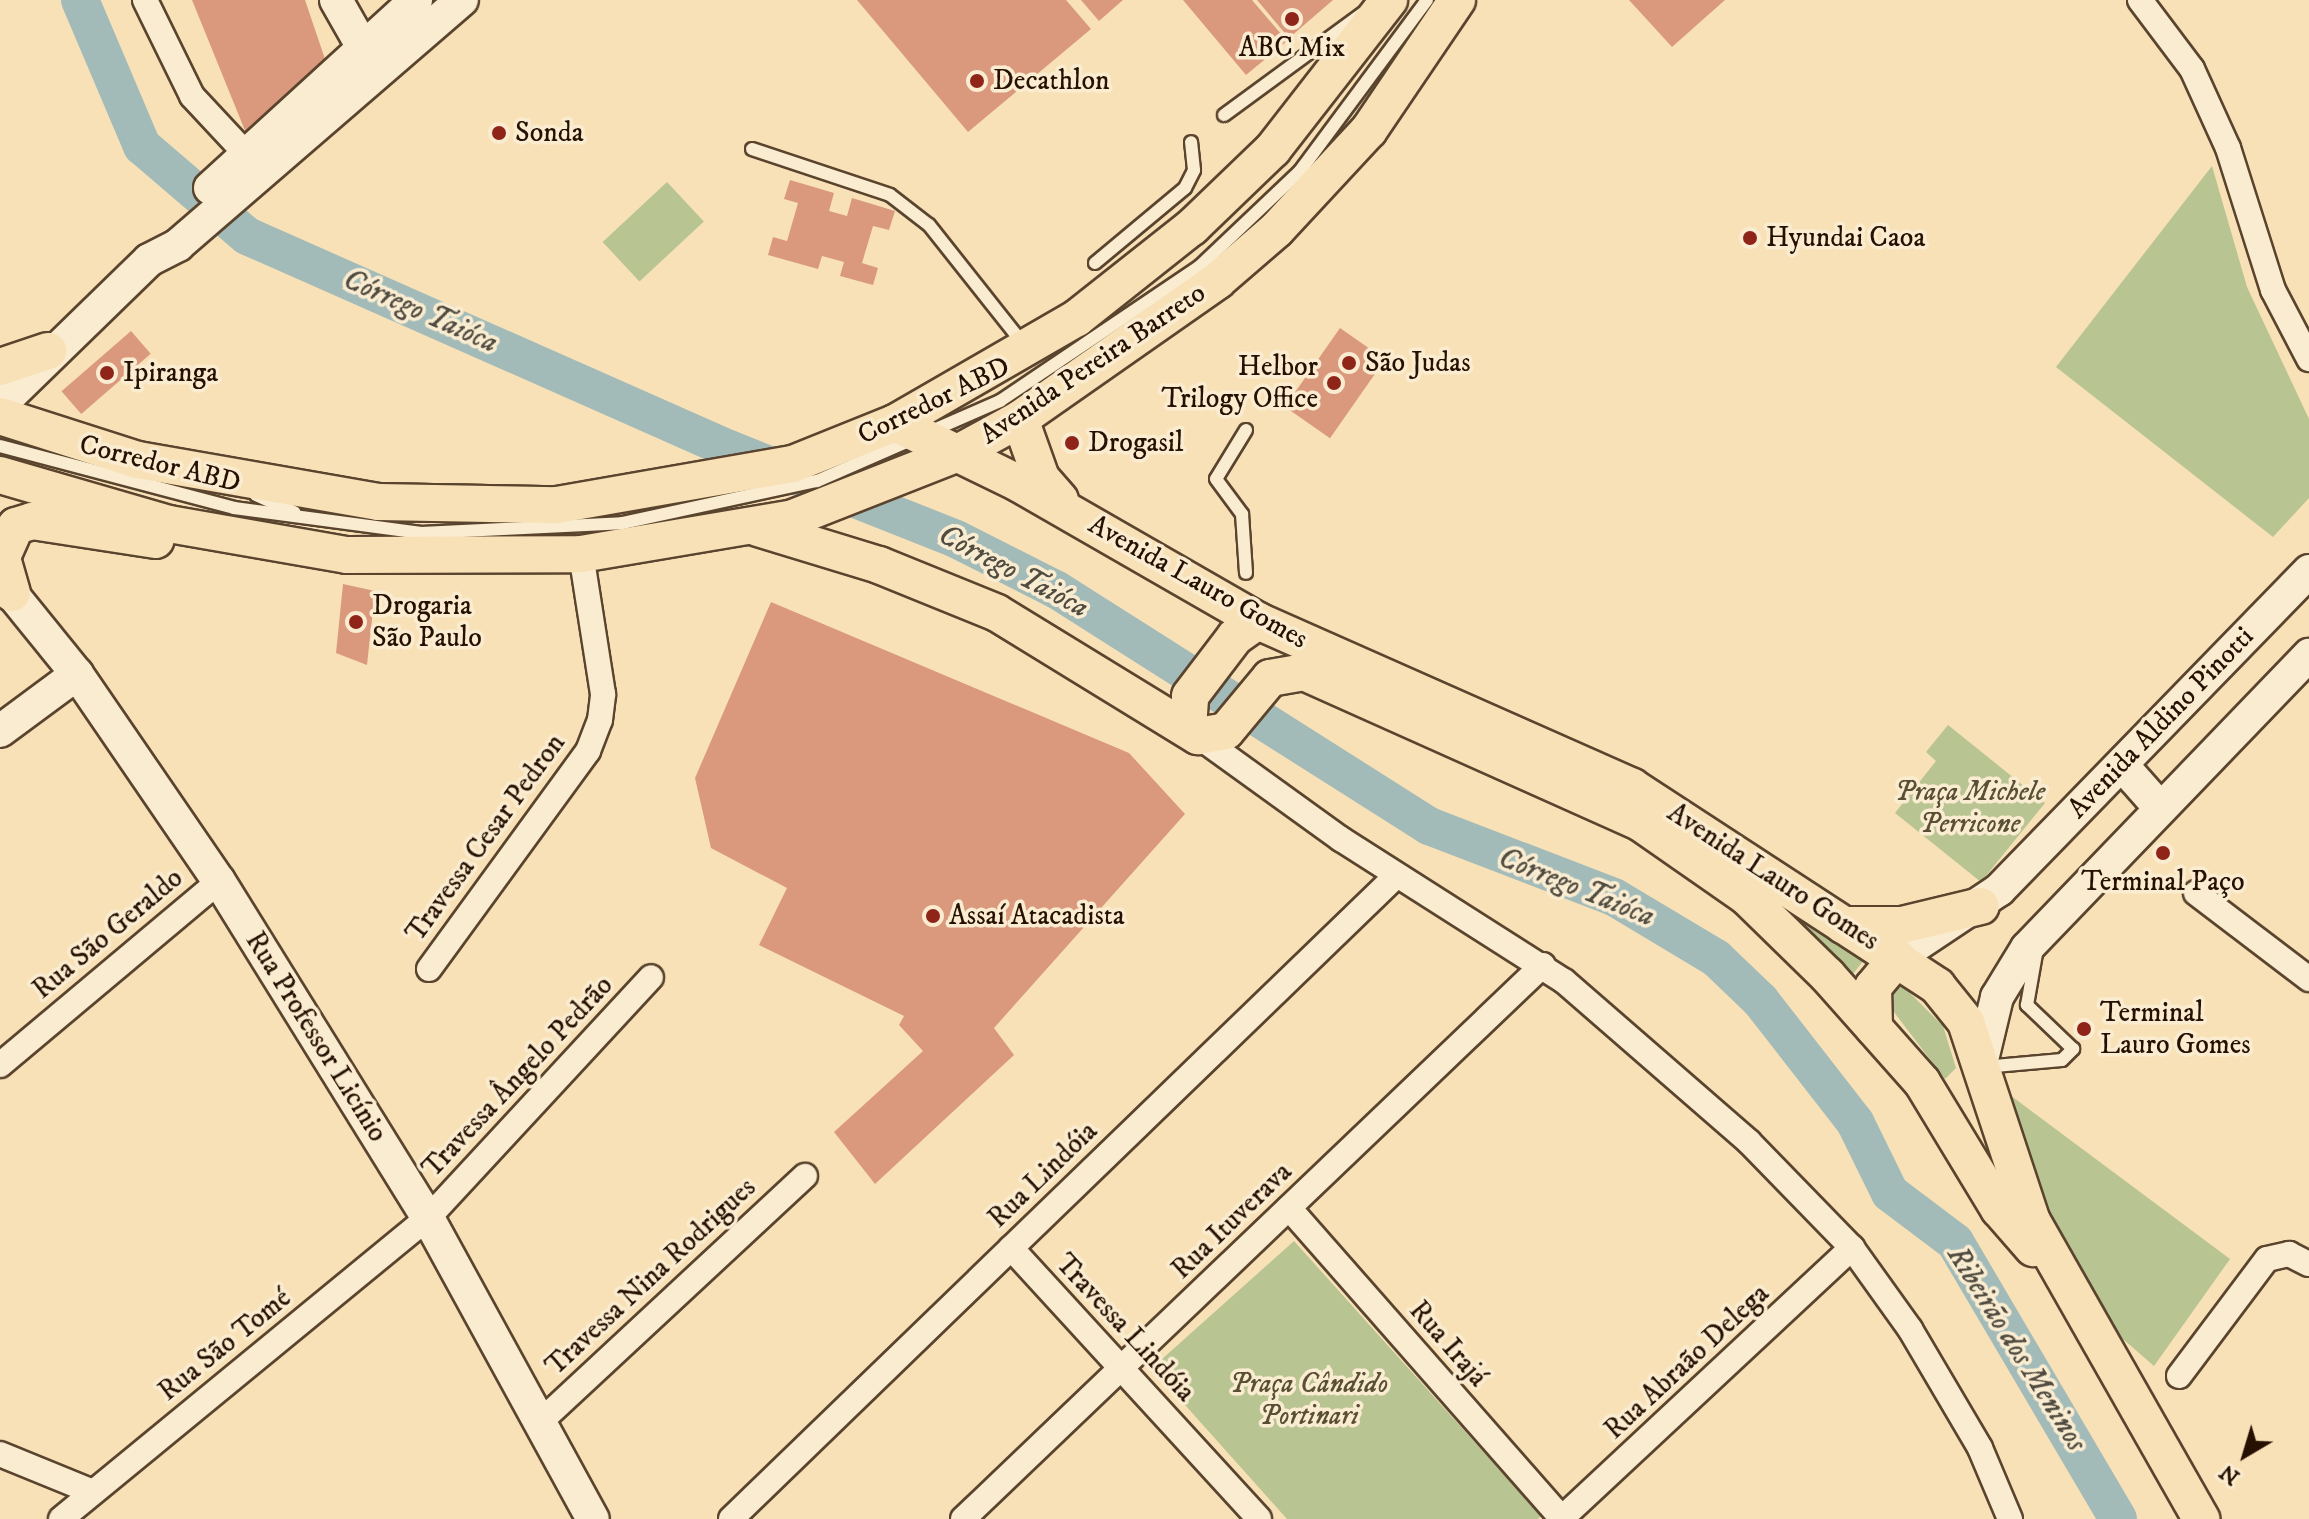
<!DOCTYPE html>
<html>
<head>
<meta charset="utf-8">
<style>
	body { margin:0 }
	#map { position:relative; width:2309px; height:1519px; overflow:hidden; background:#f8e1b7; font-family:"IM FELL DW Pica",serif }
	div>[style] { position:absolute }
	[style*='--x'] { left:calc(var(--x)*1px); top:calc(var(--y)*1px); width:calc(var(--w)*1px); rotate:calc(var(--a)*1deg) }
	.green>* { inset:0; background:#b8c492; transform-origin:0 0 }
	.river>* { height:38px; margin:-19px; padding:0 19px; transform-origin:19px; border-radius:19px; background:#a2bbb9 }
	.building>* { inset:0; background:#da997d; transform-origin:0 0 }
	.roads { filter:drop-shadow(2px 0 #5a442e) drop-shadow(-2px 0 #5a442e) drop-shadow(0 2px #5a442e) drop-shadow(0 -2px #5a442e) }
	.lane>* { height:12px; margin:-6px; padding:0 6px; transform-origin:6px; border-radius:6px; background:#faecd0 }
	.street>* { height:24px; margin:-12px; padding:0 12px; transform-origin:12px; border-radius:12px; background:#faecd0 }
	.secondary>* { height:32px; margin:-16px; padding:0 16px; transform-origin:16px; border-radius:16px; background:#faecd0 }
	.primary>* { height:36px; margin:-18px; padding:0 18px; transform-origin:18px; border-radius:18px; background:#f8e1b7 }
	.dots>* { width:22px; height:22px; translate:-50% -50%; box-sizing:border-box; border:4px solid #faecd0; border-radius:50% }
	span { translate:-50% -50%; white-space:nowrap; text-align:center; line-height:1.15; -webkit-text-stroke:7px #faecd0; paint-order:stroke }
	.poi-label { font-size:28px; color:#261001 }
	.left { translate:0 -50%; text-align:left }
	.right { translate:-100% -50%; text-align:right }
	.street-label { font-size:28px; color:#261001 }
	.park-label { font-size:28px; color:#594f34; font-style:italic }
	.water-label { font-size:30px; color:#514c41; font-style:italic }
	.north { position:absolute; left:2205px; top:1415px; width:80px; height:80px; -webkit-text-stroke:6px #faecd0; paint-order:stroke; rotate:218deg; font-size:22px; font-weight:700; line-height:32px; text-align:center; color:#261001 }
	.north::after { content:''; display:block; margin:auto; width:28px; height:36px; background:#261001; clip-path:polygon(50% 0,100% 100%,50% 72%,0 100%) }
</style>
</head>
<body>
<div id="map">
	<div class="green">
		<i style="clip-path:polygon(2212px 166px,2247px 287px,2309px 419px,2309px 498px,2273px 537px,2056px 367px)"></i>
		<i style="left:667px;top:182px;width:54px;height:88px;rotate:47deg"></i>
		<i style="clip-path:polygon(1948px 725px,2045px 803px,1981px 882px,1895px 813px,1936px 761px,1926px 752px)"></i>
		<i style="clip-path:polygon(1769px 896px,1864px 960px,1849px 979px)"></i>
		<i style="clip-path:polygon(1901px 984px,1943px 1026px,1956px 1068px,1945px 1079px,1887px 1003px,1891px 986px)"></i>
		<i style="clip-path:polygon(2010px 1095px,2230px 1259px,2154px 1366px,2116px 1333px,2035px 1195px,2014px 1133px)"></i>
		<i style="clip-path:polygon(1294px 1241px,1541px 1516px,1538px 1519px,1287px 1519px,1152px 1368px)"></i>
	</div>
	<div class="river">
		<i style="--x:80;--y:0;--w:159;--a:67"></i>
		<i style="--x:142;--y:146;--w:138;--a:40.6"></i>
		<i style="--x:247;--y:236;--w:527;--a:23.84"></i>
		<i style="--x:729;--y:449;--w:244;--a:21.6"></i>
		<i style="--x:956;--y:539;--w:113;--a:26.8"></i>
		<i style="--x:1057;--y:590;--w:441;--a:32.4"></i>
		<i style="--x:1429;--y:826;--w:198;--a:21"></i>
		<i style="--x:1614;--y:897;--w:119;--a:30.9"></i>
		<i style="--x:1716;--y:958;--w:61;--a:43.7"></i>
		<i style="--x:1760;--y:1000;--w:155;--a:52.1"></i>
		<i style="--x:1855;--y:1122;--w:79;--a:63.8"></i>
		<i style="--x:1890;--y:1193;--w:81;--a:37"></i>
		<i style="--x:1955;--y:1242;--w:321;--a:59.5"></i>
	</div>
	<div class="building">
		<i style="clip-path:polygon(192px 0,305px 0,326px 62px,248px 138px)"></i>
		<i style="clip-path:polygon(857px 0,1066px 0,1091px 29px,968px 132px)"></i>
		<i style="clip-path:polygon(1081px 0,1123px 0,1099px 21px)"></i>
		<i style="clip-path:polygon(1183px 0,1252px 0,1287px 41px,1246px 75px)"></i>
		<i style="clip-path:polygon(1257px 0,1333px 0,1289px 38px)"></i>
		<i style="clip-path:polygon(1629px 0,1725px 0,1672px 47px)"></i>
		<i style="clip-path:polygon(790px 180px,834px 193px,829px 211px,847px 216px,852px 198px,895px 211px,889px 230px,873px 226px,862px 263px,878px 268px,873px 285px,840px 276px,844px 262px,822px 256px,818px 269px,768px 255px,773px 237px,787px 241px,798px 203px,784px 199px)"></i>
		<i style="left:1340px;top:328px;width:55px;height:96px;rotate:35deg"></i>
		<i style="left:131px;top:331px;width:30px;height:92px;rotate:49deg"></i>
		<i style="clip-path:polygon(343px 584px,375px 591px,367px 665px,336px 653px)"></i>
		<i style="clip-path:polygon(771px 602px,1129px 753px,1185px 814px,994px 1028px,1014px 1055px,875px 1184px,834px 1132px,923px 1051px,899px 1025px,904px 1016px,759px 945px,787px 888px,711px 848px,695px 778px)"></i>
	</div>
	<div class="roads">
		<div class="lane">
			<i style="--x:1224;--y:115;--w:171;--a:-36.2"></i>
			<i style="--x:752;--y:149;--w:145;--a:18.4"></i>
			<i style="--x:890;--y:195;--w:49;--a:37.6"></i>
			<i style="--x:929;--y:225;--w:153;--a:51.6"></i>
			<i style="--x:1095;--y:263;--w:117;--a:-39.8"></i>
			<i style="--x:1185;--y:188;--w:20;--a:-63"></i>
			<i style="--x:1194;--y:170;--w:28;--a:-96"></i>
			<i style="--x:1246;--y:430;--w:57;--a:121.5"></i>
			<i style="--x:1216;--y:479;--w:44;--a:53.4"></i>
			<i style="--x:1242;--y:514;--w:59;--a:86.1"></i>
			<i style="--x:0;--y:446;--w:242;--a:14.8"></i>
			<i style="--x:234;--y:508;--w:189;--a:7.6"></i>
			<i style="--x:421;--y:533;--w:201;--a:-2.8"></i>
			<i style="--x:622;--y:523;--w:199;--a:-12.2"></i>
			<i style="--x:817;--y:481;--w:200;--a:-23.6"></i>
			<i style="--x:1000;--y:401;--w:240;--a:-34"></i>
			<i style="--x:1199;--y:267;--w:139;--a:-43.5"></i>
			<i style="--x:1300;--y:171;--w:213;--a:-53.4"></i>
			<i style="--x:256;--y:495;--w:42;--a:24.1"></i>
			<i style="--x:1984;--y:1067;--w:78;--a:-5.1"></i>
			<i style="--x:2062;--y:1060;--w:16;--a:-45"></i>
			<i style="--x:2073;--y:1049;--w:64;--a:-136.3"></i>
			<i style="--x:2027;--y:1005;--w:52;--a:-80"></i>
		</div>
		<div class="street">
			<i style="--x:145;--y:0;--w:107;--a:63.9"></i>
			<i style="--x:192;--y:96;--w:79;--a:47"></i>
			<i style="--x:2140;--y:0;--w:86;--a:53"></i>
			<i style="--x:2192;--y:69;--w:87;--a:65.5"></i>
			<i style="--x:2228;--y:148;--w:149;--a:72.4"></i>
			<i style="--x:2273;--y:290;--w:78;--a:62.4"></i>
			<i style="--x:1198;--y:736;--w:176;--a:35.8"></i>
			<i style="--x:1341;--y:839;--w:264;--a:32.5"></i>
			<i style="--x:1564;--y:981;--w:245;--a:41"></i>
			<i style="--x:1749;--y:1142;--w:148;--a:45.8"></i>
			<i style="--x:1852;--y:1248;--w:100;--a:54.4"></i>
			<i style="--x:1910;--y:1329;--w:138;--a:59.5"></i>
			<i style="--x:1980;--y:1448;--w:77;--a:67.1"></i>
			<i style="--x:2196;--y:893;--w:142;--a:37.3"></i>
			<i style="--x:429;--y:969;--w:270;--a:-53.9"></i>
			<i style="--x:588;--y:751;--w:33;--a:-69"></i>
			<i style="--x:600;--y:720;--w:26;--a:-83"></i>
			<i style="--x:603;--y:694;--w:142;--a:-98.9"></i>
			<i style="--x:0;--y:1065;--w:286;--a:-40"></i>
			<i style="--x:1289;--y:1208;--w:414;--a:48.7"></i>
			<i style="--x:1011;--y:1248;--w:367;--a:47.5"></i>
			<i style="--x:2179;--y:1376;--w:146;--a:-53.1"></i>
			<i style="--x:2267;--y:1259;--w:23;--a:-13"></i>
			<i style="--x:2289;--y:1254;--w:22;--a:27"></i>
			<i style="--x:539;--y:1423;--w:363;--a:-42.9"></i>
			<i style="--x:0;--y:1454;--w:100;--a:22.2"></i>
			<i style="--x:61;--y:1519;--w:475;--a:-39.4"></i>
			<i style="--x:428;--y:1218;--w:328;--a:-47.2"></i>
			<i style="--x:731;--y:1519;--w:926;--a:-44.04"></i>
			<i style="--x:963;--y:1519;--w:802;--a:-43.69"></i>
			<i style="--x:1561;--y:1519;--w:398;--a:-43"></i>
		</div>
		<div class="secondary">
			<i style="--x:336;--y:0;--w:75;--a:60.4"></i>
			<i style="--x:210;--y:188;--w:279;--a:-42.4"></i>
			<i style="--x:0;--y:405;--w:208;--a:-44.2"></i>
			<i style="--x:149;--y:260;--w:33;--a:-27"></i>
			<i style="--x:178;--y:245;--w:375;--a:-40.8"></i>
			<i style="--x:0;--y:579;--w:122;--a:51"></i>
			<i style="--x:77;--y:674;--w:251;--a:55.6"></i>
			<i style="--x:219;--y:881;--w:397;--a:58.2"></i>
			<i style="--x:428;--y:1218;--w:343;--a:61.3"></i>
			<i style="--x:0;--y:731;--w:96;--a:-36.5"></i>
			<i style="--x:2122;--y:765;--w:57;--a:48.5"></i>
			<i style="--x:1897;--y:958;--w:123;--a:-33.7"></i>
			<i style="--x:1999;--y:890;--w:445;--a:-45.8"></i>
			<i style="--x:1980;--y:1068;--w:73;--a:-76.5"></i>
			<i style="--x:1997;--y:997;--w:57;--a:-58.5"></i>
			<i style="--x:2027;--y:948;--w:407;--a:-46.1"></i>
		</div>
		<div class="primary">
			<i style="--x:0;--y:367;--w:51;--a:-18.4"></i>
			<i style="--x:0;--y:416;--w:145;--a:17.7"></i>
			<i style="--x:138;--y:460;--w:244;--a:9.9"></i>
			<i style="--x:378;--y:502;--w:179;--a:1"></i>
			<i style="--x:557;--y:505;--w:240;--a:-9.9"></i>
			<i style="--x:793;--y:464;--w:110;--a:-21.9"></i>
			<i style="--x:895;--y:423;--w:210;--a:-30"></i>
			<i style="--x:1077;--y:318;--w:147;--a:-38.4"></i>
			<i style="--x:1192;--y:227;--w:112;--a:-43.9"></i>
			<i style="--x:1273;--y:149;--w:189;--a:-52.1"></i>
			<i style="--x:1020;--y:419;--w:63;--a:70.4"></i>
			<i style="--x:1041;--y:478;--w:29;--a:49"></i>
			<i style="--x:895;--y:423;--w:139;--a:26"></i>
			<i style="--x:1020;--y:484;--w:275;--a:29.9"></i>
			<i style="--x:1258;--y:621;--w:409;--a:23.9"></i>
			<i style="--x:1632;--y:787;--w:364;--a:33.1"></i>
			<i style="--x:1937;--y:986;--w:46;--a:51.1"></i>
			<i style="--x:1966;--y:1022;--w:210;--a:71.7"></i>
			<i style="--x:2032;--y:1221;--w:343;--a:60.4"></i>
			<i style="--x:0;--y:475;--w:176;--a:16.2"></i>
			<i style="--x:169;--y:524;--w:181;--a:9.9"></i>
			<i style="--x:347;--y:555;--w:234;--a:-0.2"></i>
			<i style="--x:581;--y:554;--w:215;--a:-9.6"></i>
			<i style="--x:793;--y:518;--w:177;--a:-21.5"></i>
			<i style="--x:958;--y:453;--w:71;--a:-28.7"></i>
			<i style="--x:1020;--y:419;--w:241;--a:-35"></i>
			<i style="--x:1217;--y:281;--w:79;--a:-40.9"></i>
			<i style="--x:1277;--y:229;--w:135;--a:-47.1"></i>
			<i style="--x:1369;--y:130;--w:157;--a:-55.9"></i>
			<i style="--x:758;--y:528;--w:127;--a:17"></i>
			<i style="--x:879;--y:565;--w:127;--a:22.1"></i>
			<i style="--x:997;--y:613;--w:236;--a:31.5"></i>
			<i style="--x:1198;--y:736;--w:28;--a:-10"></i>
			<i style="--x:1226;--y:731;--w:69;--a:-50.3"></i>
			<i style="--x:1270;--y:678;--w:35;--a:-10"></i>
			<i style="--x:1304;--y:672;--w:369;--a:24.1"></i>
			<i style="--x:1641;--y:823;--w:129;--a:34.9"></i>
			<i style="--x:1747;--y:897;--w:112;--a:44.3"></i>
			<i style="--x:1827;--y:975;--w:143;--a:48.4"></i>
			<i style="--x:1922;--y:1082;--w:149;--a:58.8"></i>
			<i style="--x:1999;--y:1209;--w:52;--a:48.9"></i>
			<i style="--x:12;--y:593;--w:37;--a:-106"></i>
			<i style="--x:2;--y:557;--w:34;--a:-66"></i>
			<i style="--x:16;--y:526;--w:17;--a:-17"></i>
			<i style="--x:32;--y:521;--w:125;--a:8.7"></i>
			<i style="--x:1188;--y:728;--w:32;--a:-86"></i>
			<i style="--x:1190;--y:696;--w:74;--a:-52.7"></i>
			<i style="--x:1235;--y:637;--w:28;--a:-35"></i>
			<i style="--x:1843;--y:925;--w:59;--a:0"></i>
			<i style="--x:1902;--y:925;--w:81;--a:-13.5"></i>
			<i style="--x:1874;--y:1028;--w:41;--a:-91.4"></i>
			<i style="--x:1873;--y:987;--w:38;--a:-50"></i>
		</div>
	</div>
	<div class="dots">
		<i style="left:1292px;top:19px;background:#8f2418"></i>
		<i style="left:977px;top:81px;background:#8f2418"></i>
		<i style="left:499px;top:133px;background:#8f2418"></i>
		<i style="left:1750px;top:238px;background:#8f2418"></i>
		<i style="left:1349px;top:363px;background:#8f2418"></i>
		<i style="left:107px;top:373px;background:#8f2418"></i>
		<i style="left:1334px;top:383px;background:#8f2418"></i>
		<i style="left:1072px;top:443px;background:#8f2418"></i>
		<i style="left:356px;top:622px;background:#8f2418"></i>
		<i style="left:2163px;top:853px;background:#8f2418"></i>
		<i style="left:933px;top:916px;background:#8f2418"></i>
		<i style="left:2084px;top:1029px;background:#8f2418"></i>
	</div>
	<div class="poi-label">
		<span style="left:1292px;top:48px">ABC Mix</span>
		<span class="left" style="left:993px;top:81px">Decathlon</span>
		<span class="left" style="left:515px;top:133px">Sonda</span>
		<span class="left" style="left:1766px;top:238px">Hyundai Caoa</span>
		<span class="left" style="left:1365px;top:363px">São Judas</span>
		<span class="right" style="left:1318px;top:383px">Helbor<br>Trilogy Office</span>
		<span class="left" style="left:123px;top:373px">Ipiranga</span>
		<span class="left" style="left:1088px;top:443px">Drogasil</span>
		<span class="left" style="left:372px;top:622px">Drogaria<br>São Paulo</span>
		<span style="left:2163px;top:882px">Terminal Paço</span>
		<span class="left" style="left:949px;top:916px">Assaí Atacadista</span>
		<span class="left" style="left:2100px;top:1029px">Terminal<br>Lauro Gomes</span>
	</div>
	<div class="street-label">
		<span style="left:1093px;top:364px;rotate:-34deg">Avenida Pereira Barreto</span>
		<span style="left:934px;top:401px;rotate:-26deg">Corredor ABD</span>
		<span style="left:160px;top:464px;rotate:14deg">Corredor ABD</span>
		<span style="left:1198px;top:582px;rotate:29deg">Avenida Lauro Gomes</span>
		<span style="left:2161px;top:723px;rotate:-46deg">Avenida Aldino Pinotti</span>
		<span style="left:486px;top:838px;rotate:-54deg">Travessa Cesar Pedron</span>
		<span style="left:1773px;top:877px;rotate:33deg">Avenida Lauro Gomes</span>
		<span style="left:108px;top:934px;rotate:-40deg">Rua São Geraldo</span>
		<span style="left:316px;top:1037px;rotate:58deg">Rua Professor Licínio</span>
		<span style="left:518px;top:1077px;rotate:-47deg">Travessa Ângelo Pedrão</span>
		<span style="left:1043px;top:1175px;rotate:-44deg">Rua Lindóia</span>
		<span style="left:1232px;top:1221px;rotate:-44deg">Rua Ituverava</span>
		<span style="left:651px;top:1277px;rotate:-43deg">Travessa Nina Rodrigues</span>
		<span style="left:1125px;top:1328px;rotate:47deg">Travessa Lindóia</span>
		<span style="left:1448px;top:1344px;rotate:49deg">Rua Irajá</span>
		<span style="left:225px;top:1345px;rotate:-39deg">Rua São Tomé</span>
		<span style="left:1687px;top:1362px;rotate:-43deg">Rua Abraão Delega</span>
	</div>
	<div class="park-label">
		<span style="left:1970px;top:808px">Praça Michele<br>Perricone</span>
		<span style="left:1309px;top:1400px">Praça Cândido<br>Portinari</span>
	</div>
	<div class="water-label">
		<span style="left:420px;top:312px;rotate:24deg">Córrego Taióca</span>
		<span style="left:1013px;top:572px;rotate:28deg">Córrego Taióca</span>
		<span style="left:1576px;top:888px;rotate:22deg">Córrego Taióca</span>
		<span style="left:2016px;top:1349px;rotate:58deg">Ribeirão dos Meninos</span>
	</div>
	<div class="north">N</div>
</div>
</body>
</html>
